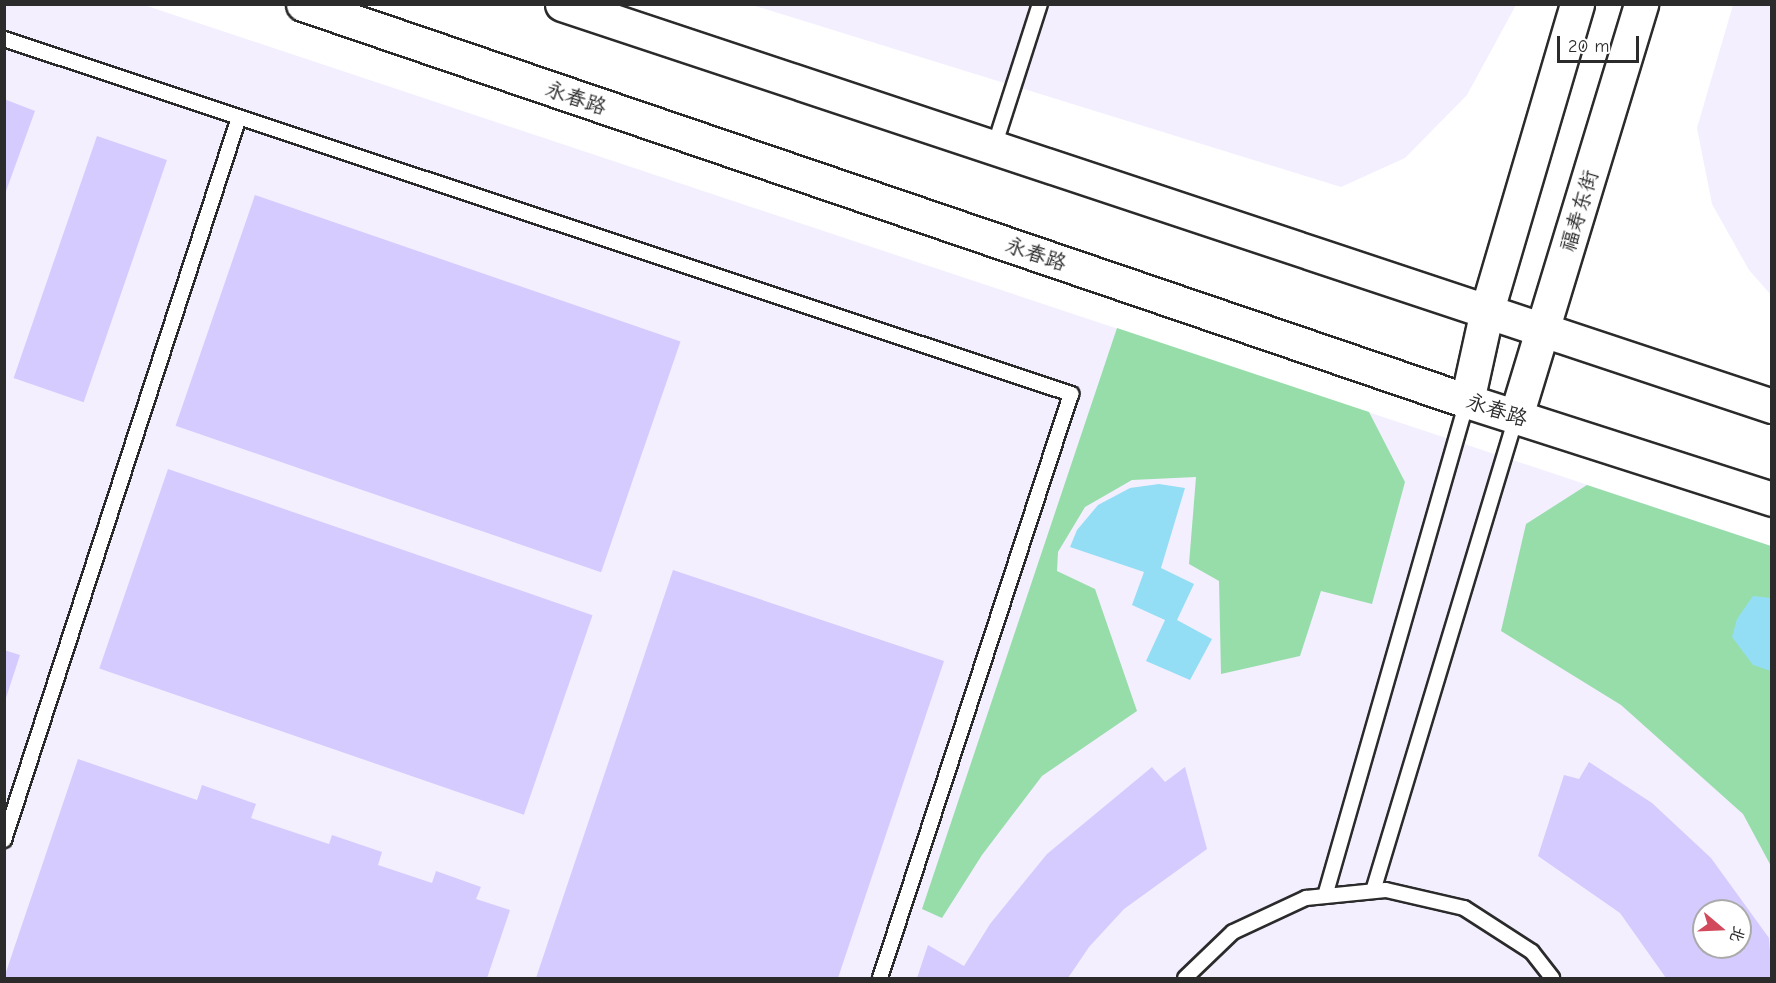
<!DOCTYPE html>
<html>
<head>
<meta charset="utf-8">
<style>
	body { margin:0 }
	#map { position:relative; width:1776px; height:983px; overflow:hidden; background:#fff; font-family:"Comic Neue","LXGW WenKai TC",sans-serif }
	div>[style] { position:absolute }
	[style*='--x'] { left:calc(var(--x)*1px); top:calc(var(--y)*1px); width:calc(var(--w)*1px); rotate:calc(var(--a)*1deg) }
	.built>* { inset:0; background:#f3efff }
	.green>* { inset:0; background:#97ddaa }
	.water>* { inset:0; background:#93def4 }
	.building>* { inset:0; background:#d6cbfe; transform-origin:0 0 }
	.roads { filter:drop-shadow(2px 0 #2b2b2b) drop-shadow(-2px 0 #2b2b2b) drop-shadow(0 2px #2b2b2b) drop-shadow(0 -2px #2b2b2b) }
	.service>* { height:14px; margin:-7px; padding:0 7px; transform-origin:7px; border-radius:7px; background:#fff }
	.secondary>* { height:33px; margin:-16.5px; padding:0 16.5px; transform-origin:16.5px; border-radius:16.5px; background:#fff }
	span { translate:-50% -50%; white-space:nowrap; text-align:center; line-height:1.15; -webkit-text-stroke:4.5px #fff; paint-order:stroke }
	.street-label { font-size:21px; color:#2b2b2b }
	.frame { position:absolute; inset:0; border:6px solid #2b2b2b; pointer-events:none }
	.north { position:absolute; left:1692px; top:899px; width:60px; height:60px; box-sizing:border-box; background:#fff; border:2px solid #aaa; border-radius:50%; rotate:109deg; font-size:16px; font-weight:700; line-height:24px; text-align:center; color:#2b2b2b }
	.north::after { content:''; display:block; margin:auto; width:21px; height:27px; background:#d1495b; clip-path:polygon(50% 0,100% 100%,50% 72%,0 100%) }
	.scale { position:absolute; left:1557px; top:36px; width:82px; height:27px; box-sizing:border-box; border:3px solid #2b2b2b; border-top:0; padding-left:8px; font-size:18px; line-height:21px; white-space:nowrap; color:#2b2b2b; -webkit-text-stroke:4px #fff; paint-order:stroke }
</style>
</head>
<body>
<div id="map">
	<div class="built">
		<i style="clip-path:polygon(evenodd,5px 5px,144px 5px,1771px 546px,1771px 978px,5px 978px,5px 5px,1704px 911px,1740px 911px,1740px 947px,1704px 947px,1704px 911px)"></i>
		<i style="clip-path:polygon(752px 5px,1516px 5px,1467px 95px,1405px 158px,1341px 187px)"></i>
		<i style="clip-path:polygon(1733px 5px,1771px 5px,1771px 295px,1749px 270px,1712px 204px,1697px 128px)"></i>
	</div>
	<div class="green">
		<i style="clip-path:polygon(1117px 328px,1369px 412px,1405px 482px,1372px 604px,1321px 591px,1300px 656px,1221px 674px,1219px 581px,1189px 564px,1196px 477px,1132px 480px,1085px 507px,1058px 552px,1057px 571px,1095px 589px,1137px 711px,1042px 776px,982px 855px,942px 918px,922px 909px)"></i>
		<i style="clip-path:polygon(1587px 485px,1771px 546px,1771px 866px,1743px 814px,1621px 705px,1501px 631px,1526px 524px)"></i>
	</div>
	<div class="water">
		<i style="clip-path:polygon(1159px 484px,1185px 488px,1161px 568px,1194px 584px,1177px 620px,1212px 639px,1190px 680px,1146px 661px,1165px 620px,1132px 605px,1144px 572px,1070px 547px,1077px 530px,1098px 505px,1130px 488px)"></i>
		<i style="clip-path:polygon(1753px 596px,1771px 598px,1771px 671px,1753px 665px,1732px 637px,1737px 619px)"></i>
	</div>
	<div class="building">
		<i style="clip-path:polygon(4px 99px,35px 111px,5px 194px,4px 194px)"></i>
		<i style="left:97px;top:136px;width:74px;height:256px;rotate:19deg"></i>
		<i style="left:255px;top:195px;width:450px;height:244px;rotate:19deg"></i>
		<i style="left:168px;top:469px;width:449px;height:211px;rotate:19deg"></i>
		<i style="clip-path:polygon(673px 570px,944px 661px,838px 978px,536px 978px)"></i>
		<i style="clip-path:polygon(4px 650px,20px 655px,5px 701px,4px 701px)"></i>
		<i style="clip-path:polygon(78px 759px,197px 800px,202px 785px,256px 804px,251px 818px,329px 844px,332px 835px,382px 852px,378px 865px,432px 883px,436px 871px,481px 887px,476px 899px,510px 910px,487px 978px,4px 978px)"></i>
		<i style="clip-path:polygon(evenodd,1589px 762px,1652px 803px,1711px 858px,1769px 938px,1772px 978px,1666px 978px,1620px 913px,1538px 856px,1564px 775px,1579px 779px,1589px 762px,1704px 911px,1740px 911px,1740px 947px,1704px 947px,1704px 911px)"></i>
		<i style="clip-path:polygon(1152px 767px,1165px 782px,1185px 767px,1207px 849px,1124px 909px,1089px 947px,1068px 978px,917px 978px,928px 945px,964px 966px,990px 924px,1047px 854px)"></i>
	</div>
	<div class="roads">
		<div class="service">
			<i style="--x:4;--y:39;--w:1125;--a:18.4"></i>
			<i style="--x:1071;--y:394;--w:614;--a:108.11"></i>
			<i style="--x:994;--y:147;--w:150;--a:-72.2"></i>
			<i style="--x:4;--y:840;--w:760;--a:-71.99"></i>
			<i style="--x:1373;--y:891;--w:496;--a:-73.2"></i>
			<i style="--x:1325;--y:896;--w:515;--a:-73.99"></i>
			<i style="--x:1185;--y:978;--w:66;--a:-43.8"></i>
			<i style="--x:1233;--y:932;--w:81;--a:-25"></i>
			<i style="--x:1306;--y:898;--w:80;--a:-5.7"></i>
			<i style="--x:1386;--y:890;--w:80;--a:13"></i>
			<i style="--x:1464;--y:908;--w:81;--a:32.9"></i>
			<i style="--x:1532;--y:952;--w:33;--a:52"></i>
		</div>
		<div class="secondary">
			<i style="--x:303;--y:4;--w:1230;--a:18.83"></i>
			<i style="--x:1467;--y:401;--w:320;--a:17.8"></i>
			<i style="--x:562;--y:4;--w:1275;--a:18.38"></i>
			<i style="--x:1467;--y:401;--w:93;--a:-77.6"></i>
			<i style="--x:1487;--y:310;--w:319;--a:-73.6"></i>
			<i style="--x:1516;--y:416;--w:431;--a:-73.1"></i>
		</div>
	</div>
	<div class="street-label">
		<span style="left:576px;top:98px;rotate:19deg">永春路</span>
		<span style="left:1579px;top:211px;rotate:-73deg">福寿东街</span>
		<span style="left:1036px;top:254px;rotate:19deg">永春路</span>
		<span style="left:1497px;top:410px;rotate:18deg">永春路</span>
	</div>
	<div class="frame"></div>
	<div class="north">北</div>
	<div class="scale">20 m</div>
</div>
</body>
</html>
